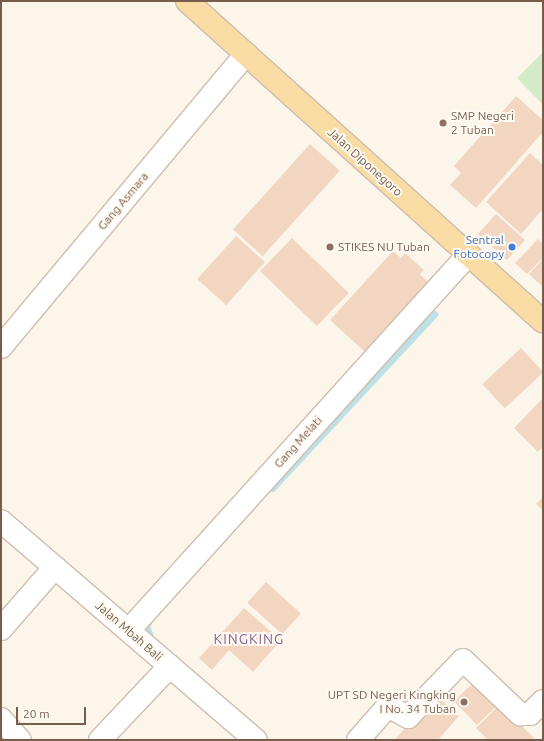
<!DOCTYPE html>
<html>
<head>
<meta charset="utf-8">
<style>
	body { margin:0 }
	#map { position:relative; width:544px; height:741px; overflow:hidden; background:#fcf6ea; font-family:Ubuntu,sans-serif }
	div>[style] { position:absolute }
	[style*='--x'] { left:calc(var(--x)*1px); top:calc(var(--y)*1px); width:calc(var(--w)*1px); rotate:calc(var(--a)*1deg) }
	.green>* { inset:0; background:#d5ebc8 }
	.stream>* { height:7px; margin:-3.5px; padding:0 3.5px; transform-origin:3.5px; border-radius:3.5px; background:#bee0e7 }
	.building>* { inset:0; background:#f2d6c2; transform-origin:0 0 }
	.roads { filter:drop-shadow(1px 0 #cfbeaf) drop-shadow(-1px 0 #cfbeaf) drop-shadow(0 1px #cfbeaf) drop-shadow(0 -1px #cfbeaf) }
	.minor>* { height:22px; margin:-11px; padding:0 11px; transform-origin:11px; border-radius:11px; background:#fff }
	.major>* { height:22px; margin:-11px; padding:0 11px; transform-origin:11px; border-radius:11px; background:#f9dba4 }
	.dots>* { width:11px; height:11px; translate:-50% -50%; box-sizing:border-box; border:2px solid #fffaf1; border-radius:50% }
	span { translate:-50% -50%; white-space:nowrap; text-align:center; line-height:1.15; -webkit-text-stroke:4px #fffaf1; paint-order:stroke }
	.education-label { font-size:12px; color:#785e54 }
	.left { translate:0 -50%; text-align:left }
	.right { translate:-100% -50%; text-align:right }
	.street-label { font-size:12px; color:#785d4d }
	.shop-label { font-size:12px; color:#366cbe }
	.quarter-label { font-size:14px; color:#856693; letter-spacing:1px }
	.frame { position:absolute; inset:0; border:2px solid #785d4d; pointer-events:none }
	.scale { position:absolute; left:16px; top:707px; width:70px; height:18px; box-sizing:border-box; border:2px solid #785d4d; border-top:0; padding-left:5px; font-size:12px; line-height:14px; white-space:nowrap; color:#785d4d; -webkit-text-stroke:3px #fffaf1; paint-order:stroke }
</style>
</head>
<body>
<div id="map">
	<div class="green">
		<i style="clip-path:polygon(543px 52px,543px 105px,517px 78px)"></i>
	</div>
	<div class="stream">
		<i style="--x:272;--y:488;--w:238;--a:-47"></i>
		<i style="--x:149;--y:620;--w:7;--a:117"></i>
		<i style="--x:146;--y:626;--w:8;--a:67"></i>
	</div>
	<div class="building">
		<i style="clip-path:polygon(516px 96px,543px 120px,543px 132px,476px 208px,450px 185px,461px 173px,454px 166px)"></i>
		<i style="left:310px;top:144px;width:40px;height:115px;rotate:42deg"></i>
		<i style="clip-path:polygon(530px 153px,543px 165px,543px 209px,521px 234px,486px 202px)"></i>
		<i style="left:496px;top:214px;width:39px;height:27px;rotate:42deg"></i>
		<i style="left:236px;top:236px;width:39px;height:58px;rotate:42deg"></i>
		<i style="left:292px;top:238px;width:79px;height:46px;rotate:44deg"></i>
		<i style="clip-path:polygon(538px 239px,543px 244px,543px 258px,527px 274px,515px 263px)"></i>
		<i style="clip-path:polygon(393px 251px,401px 258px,405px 253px,424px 270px,420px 274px,428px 282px,365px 352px,330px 320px)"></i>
		<i style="clip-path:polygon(543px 259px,543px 287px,529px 274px)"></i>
		<i style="left:521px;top:348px;width:33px;height:53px;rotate:47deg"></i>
		<i style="clip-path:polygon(543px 398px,543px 446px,538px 452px,514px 428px)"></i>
		<i style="clip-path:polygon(543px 497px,543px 510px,536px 504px)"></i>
		<i style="left:266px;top:582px;width:47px;height:28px;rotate:42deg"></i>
		<i style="clip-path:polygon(244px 608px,281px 640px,253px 672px,229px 650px,212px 670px,199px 658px)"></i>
		<i style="left:477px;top:679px;width:33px;height:32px;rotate:46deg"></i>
		<i style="clip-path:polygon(436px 695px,459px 716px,438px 740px,394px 740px)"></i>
		<i style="clip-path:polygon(500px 704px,536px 740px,488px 740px,476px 728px)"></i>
	</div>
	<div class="roads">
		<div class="minor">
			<i style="--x:1;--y:347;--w:382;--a:-50.1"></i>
			<i style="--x:1;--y:521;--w:336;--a:40.7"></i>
			<i style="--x:1;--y:629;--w:82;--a:-48.9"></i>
			<i style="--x:129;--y:630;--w:506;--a:-47.89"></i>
			<i style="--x:1;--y:719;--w:28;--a:48"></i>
			<i style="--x:100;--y:740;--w:102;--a:-46.6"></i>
			<i style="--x:358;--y:740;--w:45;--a:-48.6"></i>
			<i style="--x:388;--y:706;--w:23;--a:29"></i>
			<i style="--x:408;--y:717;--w:79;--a:-46"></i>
			<i style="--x:463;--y:660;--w:79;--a:43.5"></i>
			<i style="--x:520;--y:714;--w:10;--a:0"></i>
			<i style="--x:530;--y:714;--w:18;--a:-45"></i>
		</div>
		<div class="major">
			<i style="--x:187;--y:1;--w:479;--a:42"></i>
		</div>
	</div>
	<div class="dots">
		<i style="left:443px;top:123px;background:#8d6e63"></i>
		<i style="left:330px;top:247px;background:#8d6e63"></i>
		<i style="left:512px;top:247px;background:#3f7fe0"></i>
		<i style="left:464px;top:702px;background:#8d6e63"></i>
	</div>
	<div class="education-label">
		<span class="left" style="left:451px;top:123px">SMP Negeri<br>2 Tuban</span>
		<span class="left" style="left:338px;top:247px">STIKES NU Tuban</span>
		<span class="right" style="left:456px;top:702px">UPT SD Negeri Kingking<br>I No. 34 Tuban</span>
	</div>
	<div class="street-label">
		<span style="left:365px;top:162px;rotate:42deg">Jalan Diponegoro</span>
		<span style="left:123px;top:201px;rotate:-50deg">Gang Asmara</span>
		<span style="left:298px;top:442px;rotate:-48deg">Gang Melati</span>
		<span style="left:129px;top:631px;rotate:41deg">Jalan Mbah Bali</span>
	</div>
	<div class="shop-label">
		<span class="right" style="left:504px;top:247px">Sentral<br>Fotocopy</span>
	</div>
	<div class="quarter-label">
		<span style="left:249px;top:639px">KINGKING</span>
	</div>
	<div class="frame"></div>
	<div class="scale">20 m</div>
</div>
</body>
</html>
